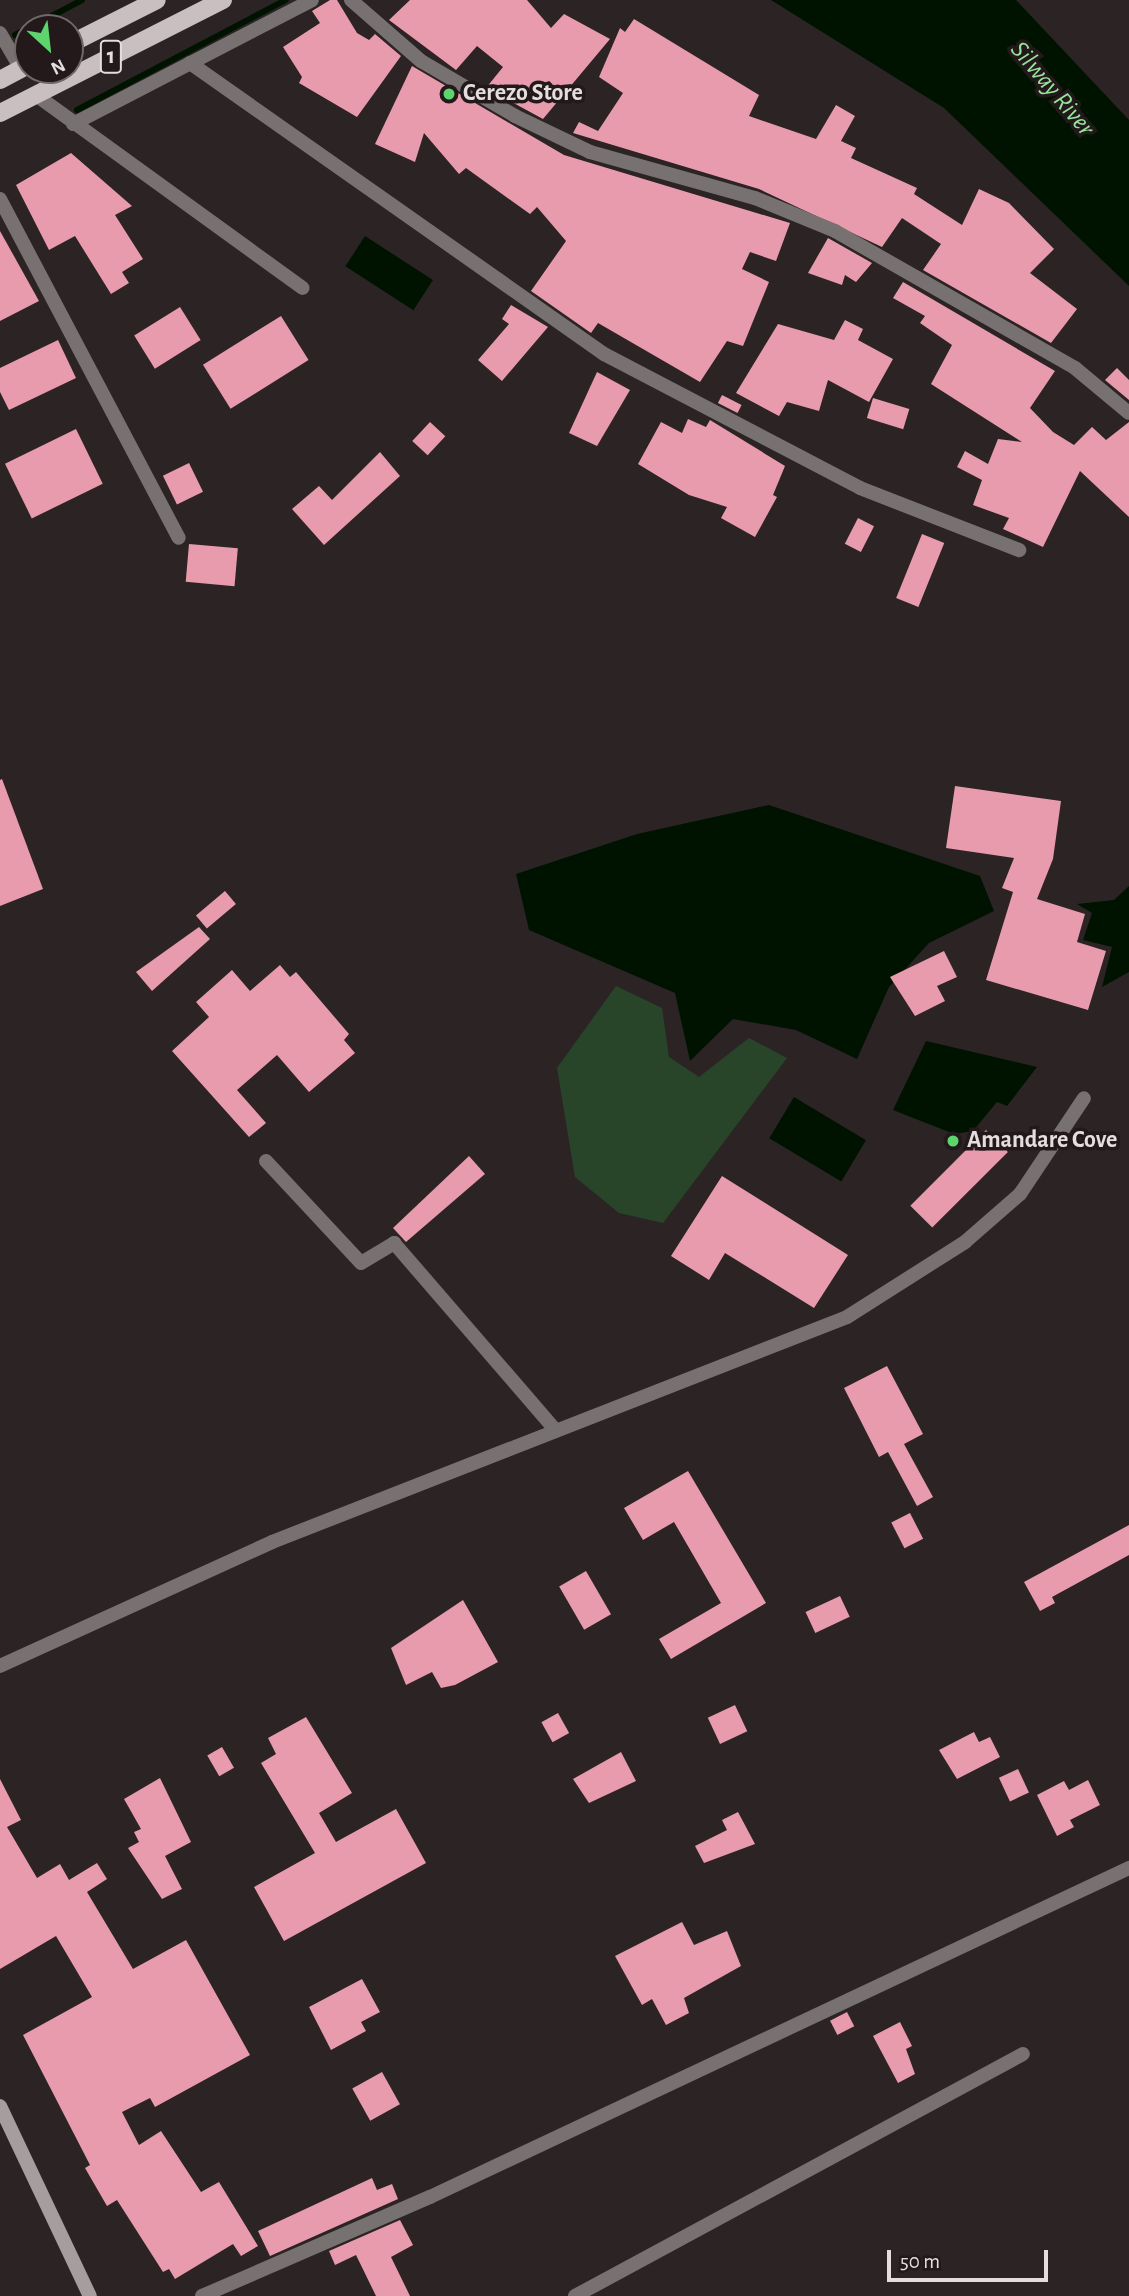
<!DOCTYPE html>
<html>
<head>
<meta charset="utf-8">
<style>
	body { margin:0 }
	#map { position:relative; width:1129px; height:2296px; overflow:hidden; background:#2c2325; font-family:"Alegreya Sans",sans-serif }
	div>[style] { position:absolute }
	[style*='--x'] { left:calc(var(--x)*1px); top:calc(var(--y)*1px); width:calc(var(--w)*1px); rotate:calc(var(--a)*1deg) }
	.green>* { inset:0; background:#28452a }
	.water>* { inset:0; background:#001300; transform-origin:0 0 }
	.stream>* { height:6px; margin:-3px; padding:0 3px; transform-origin:3px; border-radius:3px; background:#001300 }
	.building>* { inset:0; background:#e89bad; transform-origin:0 0 }
	.street>* { height:14px; margin:-7px; padding:0 7px; transform-origin:7px; border-radius:7px; background:#777172 }
	.secondary>* { height:14px; margin:-7px; padding:0 7px; transform-origin:7px; border-radius:7px; background:#a59d9e }
	.primary>* { height:18px; margin:-9px; padding:0 9px; transform-origin:9px; border-radius:9px; background:#c9bec0 }
	.dots>* { width:19px; height:19px; translate:-50% -50%; box-sizing:border-box; border:4px solid #23191b; border-radius:50% }
	span { translate:-50% -50%; white-space:nowrap; text-align:center; line-height:1.15; -webkit-text-stroke:7px #23191b; paint-order:stroke }
	.shield-label span { padding:2px 5px; background:#23191b; border:2px solid; border-radius:5px; -webkit-text-stroke-width:0 }
	.shield-label { font-size:23px; color:#e5dedf; font-weight:700 }
	.poi-label { font-size:24px; color:#e5dedf; font-weight:700 }
	.left { translate:0 -50%; text-align:left }
	.water-label { font-size:26px; color:#96e49c; font-style:italic }
	.north { position:absolute; left:14px; top:14px; width:70px; height:70px; box-sizing:border-box; background:#23191b; border:2px solid #716869; border-radius:50%; rotate:153deg; font-size:19px; font-weight:700; line-height:28px; text-align:center; color:#e5dedf }
	.north::after { content:''; display:block; margin:auto; width:24px; height:32px; background:#5dd56d; clip-path:polygon(50% 0,100% 100%,50% 72%,0 100%) }
	.scale { position:absolute; left:887px; top:2250px; width:161px; height:32px; box-sizing:border-box; border:4px solid #e5dedf; border-top:0; padding-left:9px; font-size:21px; line-height:24px; white-space:nowrap; color:#e5dedf; -webkit-text-stroke:5px #23191b; paint-order:stroke }
</style>
</head>
<body>
<div id="map">
	<div class="green">
		<i style="clip-path:polygon(616px 986px,662px 1008px,669px 1057px,699px 1077px,749px 1038px,787px 1058px,663px 1223px,619px 1213px,575px 1177px,557px 1068px)"></i>
	</div>
	<div class="water">
		<i style="clip-path:polygon(771px 0,1016px 0,1129px 120px,1129px 286px,944px 108px)"></i>
		<i style="left:365px;top:236px;width:81px;height:36px;rotate:33deg"></i>
		<i style="clip-path:polygon(769px 805px,980px 876px,994px 911px,929px 943px,889px 987px,857px 1059px,796px 1030px,733px 1019px,690px 1061px,675px 993px,529px 930px,516px 874px,637px 834px)"></i>
		<i style="clip-path:polygon(1129px 886px,1129px 972px,1102px 987px,1112px 947px,1083px 940px,1092px 913px,1077px 904px,1114px 900px)"></i>
		<i style="clip-path:polygon(926px 1041px,1037px 1067px,1007px 1106px,997px 1102px,973px 1131px,954px 1134px,893px 1110px)"></i>
		<i style="left:794px;top:1097px;width:84px;height:48px;rotate:31deg"></i>
	</div>
	<div class="stream">
		<i style="--x:29;--y:28;--w:60;--a:-27.8"></i>
		<i style="--x:15;--y:35;--w:15;--a:-28"></i>
		<i style="--x:77;--y:110;--w:236;--a:-27.8"></i>
	</div>
	<div class="building">
		<i style="clip-path:polygon(330px 0,337px 0,357px 33px,369px 40px,375px 34px,401px 56px,357px 117px,299px 83px,302px 77px,283px 47px,320px 23px,312px 11px)"></i>
		<i style="clip-path:polygon(410px 0,527px 0,551px 28px,564px 14px,610px 39px,543px 119px,486px 88px,503px 67px,477px 46px,456px 70px,389px 20px)"></i>
		<i style="clip-path:polygon(634px 19px,759px 95px,749px 116px,816px 139px,836px 105px,855px 116px,841px 141px,856px 148px,851px 158px,917px 188px,914px 194px,962px 225px,979px 189px,1009px 203px,1054px 249px,1030px 273px,1077px 309px,1051px 343px,923px 270px,941px 244px,902px 218px,882px 247px,759px 189px,573px 133px,579px 122px,598px 131px,623px 93px,599px 77px,620px 28px,625px 32px)"></i>
		<i style="clip-path:polygon(412px 66px,564px 155px,790px 223px,776px 261px,750px 252px,742px 269px,769px 282px,743px 346px,727px 341px,700px 382px,598px 323px,591px 333px,531px 291px,566px 241px,537px 207px,530px 214px,466px 168px,459px 174px,424px 133px,415px 162px,375px 144px)"></i>
		<i style="clip-path:polygon(71px 153px,132px 206px,115px 215px,143px 259px,122px 272px,129px 283px,111px 294px,75px 236px,49px 250px,16px 185px)"></i>
		<i style="clip-path:polygon(0 231px,39px 301px,0 321px)"></i>
		<i style="clip-path:polygon(828px 238px,872px 263px,856px 282px,845px 275px,842px 285px,808px 273px)"></i>
		<i style="clip-path:polygon(903px 282px,1055px 371px,1030px 408px,1053px 432px,1074px 445px,1092px 427px,1106px 440px,1129px 422px,1129px 517px,1080px 471px,1043px 547px,1003px 529px,1009px 518px,973px 505px,982px 480px,957px 467px,965px 451px,988px 464px,998px 439px,1022px 442px,931px 384px,952px 345px,920px 323px,925px 316px,893px 298px)"></i>
		<i style="clip-path:polygon(511px 305px,548px 327px,502px 381px,478px 360px,509px 324px,502px 319px)"></i>
		<i style="left:180px;top:307px;width:39px;height:54px;rotate:58deg"></i>
		<i style="left:281px;top:316px;width:52px;height:92px;rotate:58deg"></i>
		<i style="clip-path:polygon(845px 320px,863px 329px,858px 340px,893px 359px,869px 402px,828px 380px,819px 411px,787px 402px,779px 416px,736px 393px,778px 324px,834px 340px)"></i>
		<i style="clip-path:polygon(58px 340px,76px 378px,9px 410px,0 392px,0 368px)"></i>
		<i style="clip-path:polygon(1117px 368px,1129px 380px,1129px 400px,1105px 380px)"></i>
		<i style="clip-path:polygon(597px 372px,630px 390px,597px 446px,569px 433px)"></i>
		<i style="left:722px;top:395px;width:22px;height:9px;rotate:27deg"></i>
		<i style="left:873px;top:398px;width:38px;height:21px;rotate:17deg"></i>
		<i style="clip-path:polygon(688px 419px,706px 427px,710px 420px,785px 466px,773px 495px,777px 497px,755px 537px,721px 518px,727px 507px,689px 495px,638px 464px,661px 422px,682px 433px)"></i>
		<i style="left:430px;top:422px;width:21px;height:26px;rotate:43deg"></i>
		<i style="left:76px;top:429px;width:61px;height:79px;rotate:64deg"></i>
		<i style="clip-path:polygon(380px 452px,400px 476px,324px 545px,292px 509px,319px 486px,332px 500px)"></i>
		<i style="left:189px;top:463px;width:32px;height:29px;rotate:64deg"></i>
		<i style="left:858px;top:518px;width:18px;height:29px;rotate:27deg"></i>
		<i style="left:922px;top:534px;width:24px;height:69px;rotate:22deg"></i>
		<i style="left:189px;top:544px;width:49px;height:38px;rotate:5deg"></i>
		<i style="clip-path:polygon(2px 779px,43px 889px,0 906px,0 780px)"></i>
		<i style="clip-path:polygon(955px 786px,1061px 801px,1053px 859px,1037px 899px,1085px 914px,1077px 942px,1106px 951px,1088px 1010px,986px 980px,1013px 892px,1002px 888px,1014px 858px,946px 848px)"></i>
		<i style="left:225px;top:891px;width:17px;height:38px;rotate:50deg"></i>
		<i style="clip-path:polygon(199px 927px,210px 939px,152px 991px,136px 972px)"></i>
		<i style="clip-path:polygon(944px 951px,957px 977px,937px 986px,945px 1001px,915px 1016px,890px 977px)"></i>
		<i style="clip-path:polygon(280px 965px,290px 977px,296px 972px,349px 1034px,344px 1040px,355px 1053px,309px 1092px,277px 1055px,237px 1090px,266px 1123px,249px 1137px,172px 1051px,209px 1017px,196px 1002px,232px 970px,250px 991px)"></i>
		<i style="left:986px;top:1130px;width:31px;height:107px;rotate:45deg"></i>
		<i style="clip-path:polygon(469px 1156px,485px 1174px,406px 1242px,393px 1228px)"></i>
		<i style="clip-path:polygon(722px 1176px,848px 1255px,814px 1308px,725px 1253px,709px 1280px,671px 1256px)"></i>
		<i style="clip-path:polygon(887px 1366px,923px 1434px,904px 1444px,933px 1497px,917px 1506px,888px 1452px,879px 1457px,844px 1388px)"></i>
		<i style="clip-path:polygon(688px 1471px,766px 1603px,671px 1659px,659px 1639px,721px 1603px,674px 1522px,643px 1540px,624px 1508px)"></i>
		<i style="left:910px;top:1513px;width:29px;height:21px;rotate:63deg"></i>
		<i style="clip-path:polygon(1129px 1525px,1129px 1555px,1052px 1597px,1055px 1603px,1040px 1611px,1024px 1582px)"></i>
		<i style="left:586px;top:1571px;width:50px;height:31px;rotate:60deg"></i>
		<i style="left:840px;top:1596px;width:23px;height:38px;rotate:65deg"></i>
		<i style="clip-path:polygon(463px 1600px,498px 1662px,455px 1685px,441px 1688px,432px 1672px,406px 1685px,391px 1648px)"></i>
		<i style="left:735px;top:1705px;width:29px;height:30px;rotate:65deg"></i>
		<i style="left:558px;top:1713px;width:23px;height:19px;rotate:61deg"></i>
		<i style="clip-path:polygon(306px 1717px,352px 1793px,319px 1813px,336px 1842px,396px 1809px,426px 1863px,284px 1941px,254px 1887px,315px 1853px,261px 1763px,276px 1754px,268px 1738px)"></i>
		<i style="clip-path:polygon(974px 1732px,979px 1742px,990px 1737px,1000px 1757px,957px 1779px,939px 1750px)"></i>
		<i style="left:222px;top:1747px;width:24px;height:17px;rotate:60deg"></i>
		<i style="clip-path:polygon(621px 1752px,636px 1781px,589px 1803px,573px 1779px)"></i>
		<i style="left:1018px;top:1769px;width:26px;height:21px;rotate:65deg"></i>
		<i style="clip-path:polygon(160px 1778px,191px 1842px,165px 1856px,182px 1889px,162px 1899px,128px 1848px,139px 1842px,134px 1832px,141px 1829px,124px 1799px)"></i>
		<i style="clip-path:polygon(0 1779px,21px 1820px,7px 1827px,37px 1878px,60px 1864px,69px 1880px,97px 1863px,107px 1879px,87px 1892px,133px 1969px,186px 1940px,250px 2055px,155px 2107px,150px 2098px,122px 2112px,139px 2145px,161px 2131px,201px 2192px,219px 2182px,258px 2246px,241px 2256px,233px 2244px,175px 2279px,169px 2269px,163px 2272px,117px 2200px,107px 2206px,85px 2168px,90px 2165px,23px 2035px,92px 1997px,56px 1936px,0 1969px)"></i>
		<i style="clip-path:polygon(1088px 1780px,1100px 1805px,1070px 1820px,1074px 1827px,1057px 1836px,1037px 1795px,1064px 1781px,1069px 1790px)"></i>
		<i style="clip-path:polygon(738px 1812px,755px 1844px,704px 1863px,695px 1846px,727px 1830px,722px 1820px)"></i>
		<i style="clip-path:polygon(682px 1922px,694px 1945px,727px 1931px,741px 1966px,684px 1998px,689px 2013px,666px 2025px,652px 1999px,642px 2005px,615px 1956px)"></i>
		<i style="clip-path:polygon(362px 1979px,380px 2012px,361px 2022px,366px 2031px,331px 2050px,309px 2007px)"></i>
		<i style="left:847px;top:2012px;width:16px;height:19px;rotate:63deg"></i>
		<i style="clip-path:polygon(900px 2022px,912px 2046px,906px 2049px,915px 2074px,898px 2083px,873px 2036px)"></i>
		<i style="left:382px;top:2072px;width:37px;height:34px;rotate:61deg"></i>
		<i style="clip-path:polygon(372px 2178px,377px 2190px,392px 2184px,398px 2199px,270px 2256px,258px 2231px)"></i>
		<i style="clip-path:polygon(400px 2220px,413px 2245px,391px 2257px,410px 2296px,376px 2296px,356px 2255px,335px 2265px,329px 2251px)"></i>
	</div>
	<div class="street">
		<i style="--x:351;--y:0;--w:93;--a:41.1"></i>
		<i style="--x:421;--y:61;--w:109;--a:30.3"></i>
		<i style="--x:515;--y:116;--w:83;--a:25.6"></i>
		<i style="--x:590;--y:152;--w:171;--a:15.6"></i>
		<i style="--x:755;--y:198;--w:87;--a:22.4"></i>
		<i style="--x:835;--y:231;--w:276;--a:29.7"></i>
		<i style="--x:1075;--y:368;--w:70;--a:39.8"></i>
		<i style="--x:0;--y:33;--w:42;--a:59.7"></i>
		<i style="--x:190;--y:63;--w:506;--a:35.1"></i>
		<i style="--x:604;--y:354;--w:289;--a:27.6"></i>
		<i style="--x:860;--y:488;--w:171;--a:21.3"></i>
		<i style="--x:36;--y:95;--w:329;--a:35.9"></i>
		<i style="--x:73;--y:124;--w:269;--a:-27.4"></i>
		<i style="--x:0;--y:199;--w:383;--a:62.2"></i>
		<i style="--x:266;--y:1161;--w:139;--a:47"></i>
		<i style="--x:361;--y:1263;--w:39;--a:-31"></i>
		<i style="--x:394;--y:1243;--w:248;--a:49.2"></i>
		<i style="--x:0;--y:1666;--w:299;--a:-24.5"></i>
		<i style="--x:272;--y:1542;--w:617;--a:-21.37"></i>
		<i style="--x:847;--y:1317;--w:140;--a:-32.4"></i>
		<i style="--x:965;--y:1242;--w:73;--a:-41.1"></i>
		<i style="--x:1020;--y:1194;--w:115;--a:-56.3"></i>
		<i style="--x:202;--y:2296;--w:249;--a:-23.5"></i>
		<i style="--x:430;--y:2197;--w:773;--a:-25.21"></i>
		<i style="--x:575;--y:2296;--w:509;--a:-28.38"></i>
	</div>
	<div class="secondary">
		<i style="--x:0;--y:2106;--w:210;--a:64.7"></i>
	</div>
	<div class="primary">
		<i style="--x:70;--y:44;--w:97;--a:-26.8"></i>
		<i style="--x:0;--y:80;--w:32;--a:-28"></i>
		<i style="--x:0;--y:113;--w:250;--a:-26.9"></i>
	</div>
	<div class="dots">
		<i style="left:449px;top:94px;background:#5dd56d"></i>
		<i style="left:953px;top:1141px;background:#5dd56d"></i>
	</div>
	<div class="shield-label">
		<span style="left:111px;top:57px">1</span>
	</div>
	<div class="poi-label">
		<span class="left" style="left:463px;top:94px">Cerezo Store</span>
		<span class="left" style="left:967px;top:1141px">Amandare Cove</span>
	</div>
	<div class="water-label">
		<span style="left:1052px;top:89px;rotate:50deg">Silway River</span>
	</div>
	<div class="north">N</div>
	<div class="scale">50 m</div>
</div>
</body>
</html>
